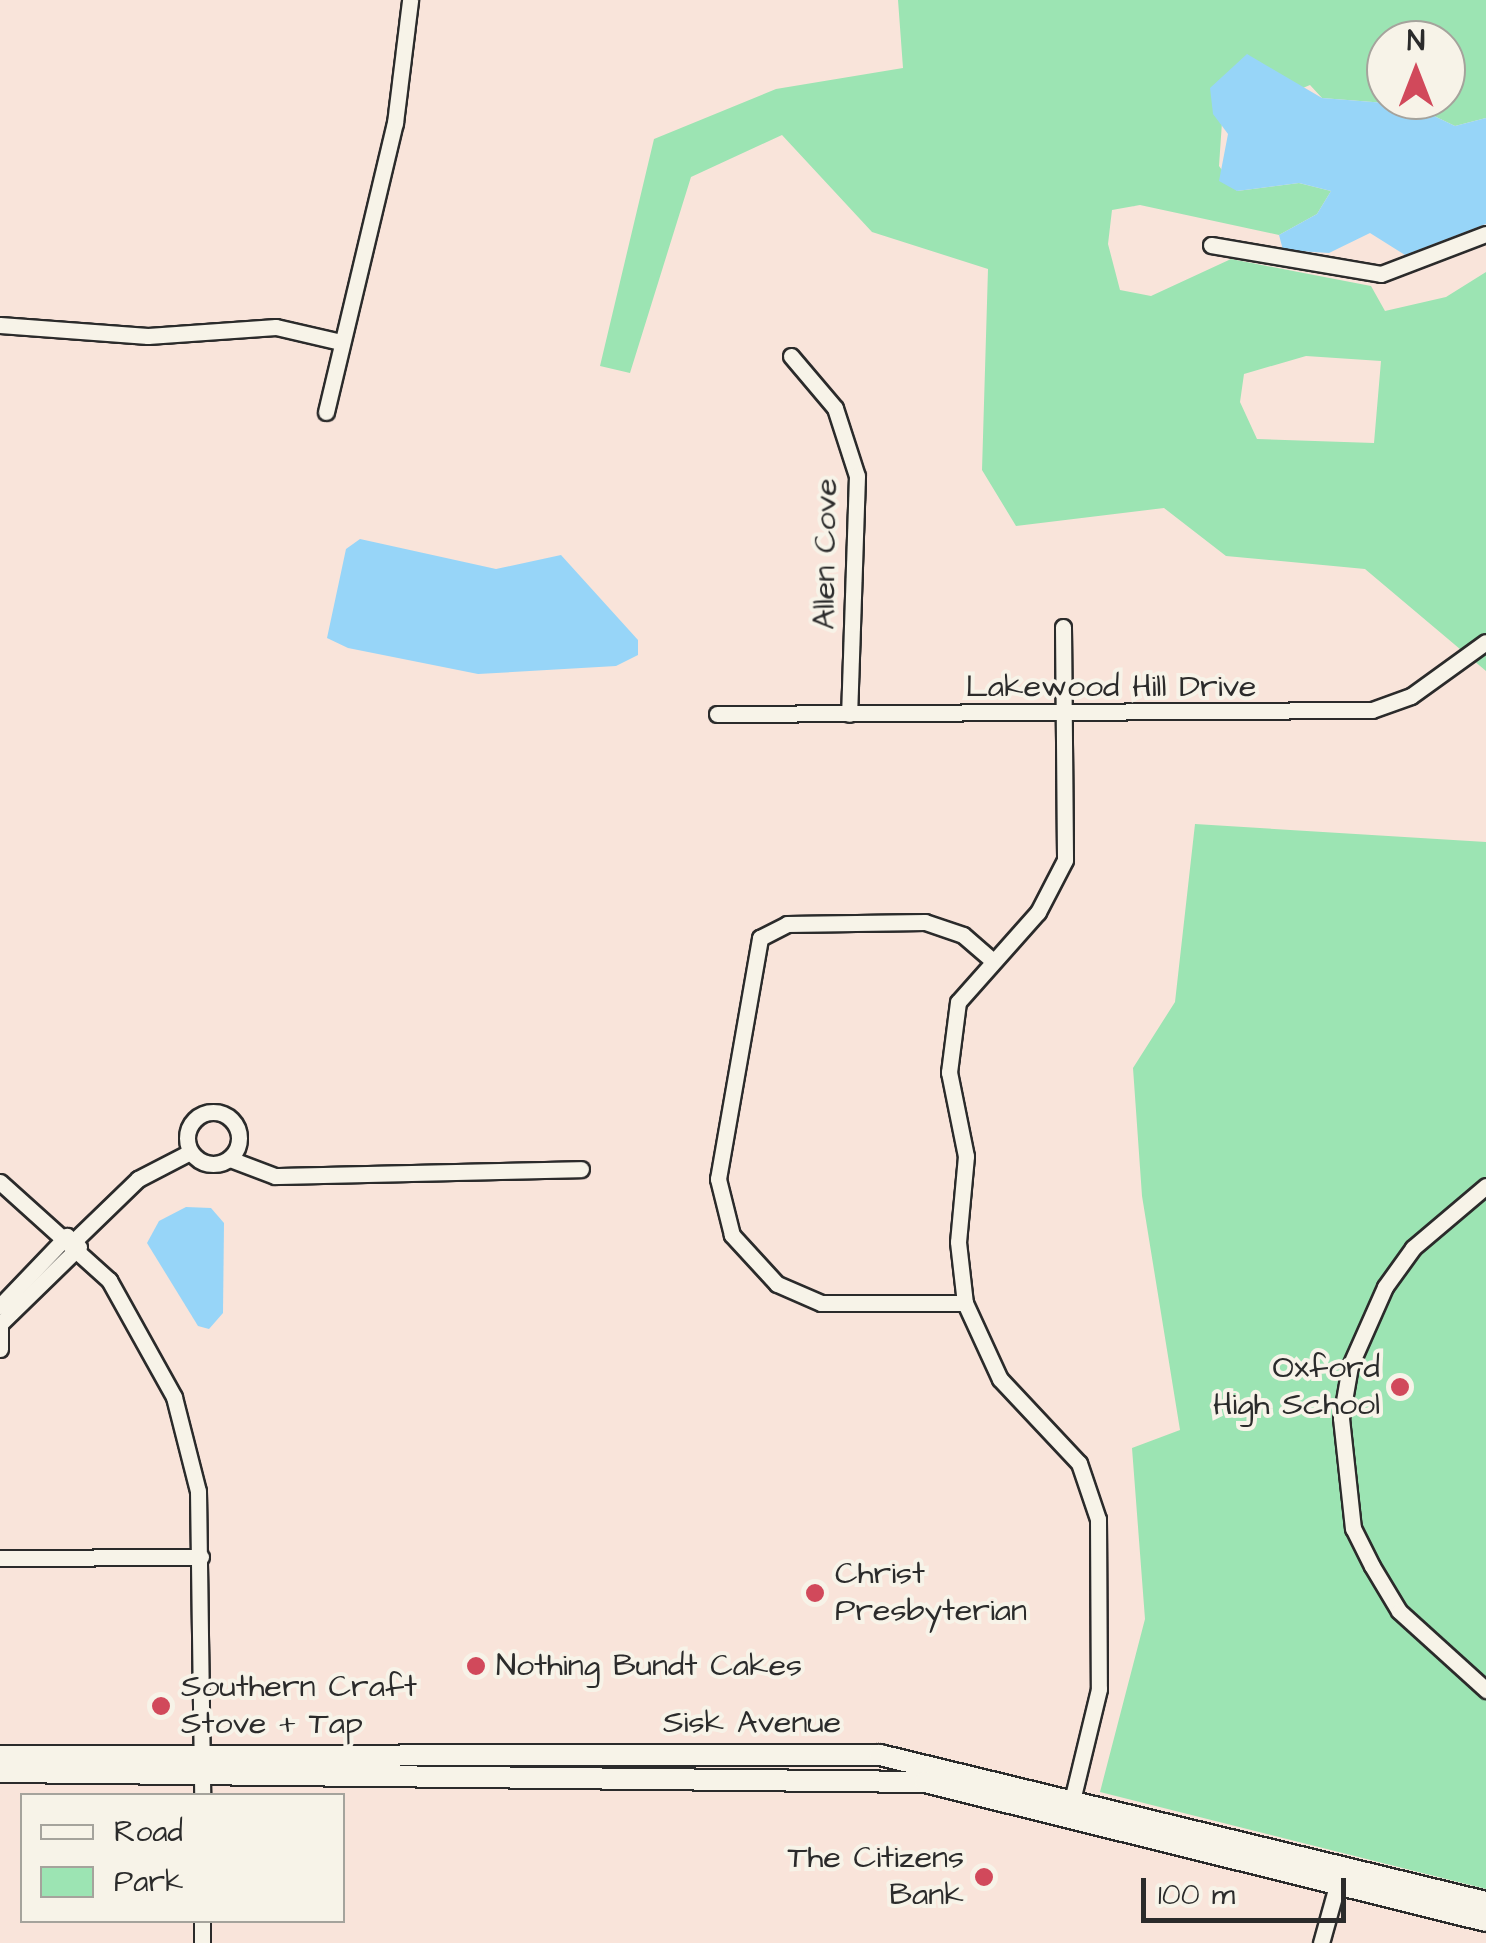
<!DOCTYPE html>
<html>
<head>
<meta charset="utf-8">
<style>
	body { margin:0 }
	#map { position:relative; width:1486px; height:1943px; overflow:hidden; background:#f9e4da; font-family:"Architects Daughter",sans-serif }
	div>[style] { position:absolute }
	[style*='--x'] { left:calc(var(--x)*1px); top:calc(var(--y)*1px); width:calc(var(--w)*1px); rotate:calc(var(--a)*1deg) }
	.green>* { inset:0; background:#9ce4b3 }
	.water>* { inset:0; background:#97d5f8 }
	.roads { filter:drop-shadow(2px 0 #2b2b2b) drop-shadow(-2px 0 #2b2b2b) drop-shadow(0 2px #2b2b2b) drop-shadow(0 -2px #2b2b2b) }
	.minor>* { height:15px; margin:-7.5px; padding:0 7.5px; transform-origin:7.5px; border-radius:7.5px; background:#f7f3e8 }
	.minor>.ring { margin:-7.5px; padding:0; box-sizing:content-box; background:none; border:15px solid #f7f3e8; border-radius:50% }
	.tertiary>* { height:20px; margin:-10px; padding:0 10px; transform-origin:10px; border-radius:10px; background:#f7f3e8 }
	.dots>* { width:28px; height:28px; translate:-50% -50%; box-sizing:border-box; border:5px solid #f7f3e8; border-radius:50% }
	span { translate:-50% -50%; white-space:nowrap; text-align:center; line-height:1.15; -webkit-text-stroke:8px #f7f3e8; paint-order:stroke }
	.street-label { font-size:32px; color:#2b2b2b }
	.poi-label { font-size:32px; color:#2b2b2b }
	.right { translate:-100% -50%; text-align:right }
	.left { translate:0 -50%; text-align:left }
	.legend { position:absolute; left:20px; top:1793px; width:325px; height:130px; box-sizing:border-box; background:#f7f3e8; border:2px solid #a5a39c; margin:0; padding:12px 18px; list-style:none; font-size:30px; color:#2b2b2b }
	.legend li { display:flex; align-items:center; gap:20px; height:50px }
	.legend b { width:50px; border:2px solid #a5a39c }
	.north { position:absolute; left:1366px; top:20px; width:100px; height:100px; box-sizing:border-box; background:#f7f3e8; border:2px solid #a5a39c; border-radius:50%; rotate:0deg; font-size:28px; font-weight:700; line-height:40px; text-align:center; color:#2b2b2b }
	.north::after { content:''; display:block; margin:auto; width:35px; height:45px; background:#d1495b; clip-path:polygon(50% 0,100% 100%,50% 72%,0 100%) }
	.scale { position:absolute; left:1141px; top:1878px; width:205px; height:45px; box-sizing:border-box; border:5px solid #2b2b2b; border-top:0; padding-left:12px; font-size:30px; line-height:35px; white-space:nowrap; color:#2b2b2b; -webkit-text-stroke:8px #f7f3e8; paint-order:stroke }
</style>
</head>
<body>
<div id="map">
	<div class="green">
		<i style="clip-path:polygon(evenodd,898px 0,1486px 0,1486px 118px,1455px 126px,1411px 105px,1322px 98px,1310px 85px,1222px 122px,1219px 166px,1237px 191px,1299px 183px,1331px 191px,1317px 214px,1279px 235px,1140px 205px,1112px 210px,1108px 244px,1120px 290px,1151px 296px,1231px 259px,1371px 286px,1385px 311px,1446px 297px,1486px 272px,1486px 671px,1365px 569px,1226px 556px,1164px 508px,1016px 526px,982px 470px,988px 269px,872px 232px,782px 135px,691px 177px,630px 373px,600px 366px,654px 139px,776px 89px,903px 68px,898px 0,1386px 40px,1446px 40px,1446px 100px,1386px 100px,1386px 40px,898px 0,1306px 356px,1381px 361px,1374px 443px,1257px 439px,1240px 402px,1244px 374px,1306px 356px)"></i>
		<i style="clip-path:polygon(1195px 824px,1486px 842px,1486px 1889px,1100px 1792px,1145px 1619px,1132px 1448px,1180px 1430px,1142px 1196px,1133px 1068px,1175px 1002px)"></i>
	</div>
	<div class="water">
		<i style="clip-path:polygon(1247px 54px,1322px 98px,1411px 105px,1455px 126px,1486px 118px,1486px 224px,1405px 255px,1370px 233px,1329px 253px,1283px 250px,1279px 235px,1317px 214px,1331px 191px,1299px 183px,1237px 191px,1219px 181px,1228px 134px,1213px 114px,1210px 88px)"></i>
		<i style="clip-path:polygon(360px 539px,496px 569px,561px 555px,638px 640px,638px 655px,616px 666px,478px 674px,348px 648px,327px 638px,346px 549px)"></i>
		<i style="clip-path:polygon(186px 1207px,211px 1208px,224px 1223px,223px 1313px,209px 1329px,198px 1326px,147px 1243px,159px 1221px)"></i>
	</div>
	<div class="roads">
		<div class="minor">
			<i style="--x:1211;--y:245;--w:172;--a:9.7"></i>
			<i style="--x:1381;--y:274;--w:112;--a:-20.9"></i>
			<i style="--x:0;--y:325;--w:148;--a:4.3"></i>
			<i style="--x:148;--y:336;--w:128;--a:-4"></i>
			<i style="--x:276;--y:327;--w:67;--a:13"></i>
			<i style="--x:791;--y:356;--w:68;--a:49.8"></i>
			<i style="--x:835;--y:408;--w:71;--a:72.1"></i>
			<i style="--x:857;--y:476;--w:238;--a:91.9"></i>
			<i style="--x:326;--y:412;--w:297;--a:-76.6"></i>
			<i style="--x:395;--y:123;--w:124;--a:-83"></i>
			<i style="--x:1063;--y:627;--w:233;--a:89.5"></i>
			<i style="--x:1065;--y:860;--w:59;--a:117.4"></i>
			<i style="--x:1038;--y:912;--w:120;--a:131.6"></i>
			<i style="--x:958;--y:1002;--w:71;--a:97.3"></i>
			<i style="--x:949;--y:1072;--w:86;--a:78.6"></i>
			<i style="--x:966;--y:1156;--w:86;--a:95.3"></i>
			<i style="--x:958;--y:1242;--w:61;--a:83.5"></i>
			<i style="--x:965;--y:1303;--w:84;--a:65.3"></i>
			<i style="--x:1000;--y:1379;--w:115;--a:46.8"></i>
			<i style="--x:1079;--y:1463;--w:59;--a:71.3"></i>
			<i style="--x:1098;--y:1519;--w:170;--a:89.7"></i>
			<i style="--x:1099;--y:1689;--w:123;--a:103.6"></i>
			<i style="--x:717;--y:714;--w:655;--a:-0.35"></i>
			<i style="--x:1372;--y:710;--w:41;--a:-19.7"></i>
			<i style="--x:1411;--y:696;--w:92;--a:-35.8"></i>
			<i class="ring" style="left:187px;top:1112px;width:37px;height:37px"></i>
			<i style="--x:230;--y:1159;--w:48;--a:20.7"></i>
			<i style="--x:275;--y:1176;--w:306;--a:-1.3"></i>
			<i style="--x:0;--y:1182;--w:147;--a:42"></i>
			<i style="--x:109;--y:1280;--w:134;--a:60.9"></i>
			<i style="--x:174;--y:1397;--w:97;--a:75.7"></i>
			<i style="--x:198;--y:1491;--w:305;--a:89.2"></i>
			<i style="--x:1486;--y:1186;--w:96;--a:139.7"></i>
			<i style="--x:1413;--y:1248;--w:48;--a:125.7"></i>
			<i style="--x:1385;--y:1287;--w:86;--a:113.9"></i>
			<i style="--x:1350;--y:1366;--w:53;--a:99.8"></i>
			<i style="--x:1341;--y:1418;--w:111;--a:83.8"></i>
			<i style="--x:1353;--y:1528;--w:42;--a:63.4"></i>
			<i style="--x:1372;--y:1566;--w:52;--a:59"></i>
			<i style="--x:1399;--y:1611;--w:118;--a:42.2"></i>
			<i style="--x:74;--y:1241;--w:89;--a:-44.1"></i>
			<i style="--x:138;--y:1179;--w:59;--a:-27.4"></i>
			<i style="--x:965;--y:1303;--w:144;--a:180"></i>
			<i style="--x:821;--y:1303;--w:48;--a:-156.6"></i>
			<i style="--x:777;--y:1284;--w:67;--a:-132.6"></i>
			<i style="--x:732;--y:1235;--w:58;--a:-104"></i>
			<i style="--x:718;--y:1179;--w:245;--a:-80.1"></i>
			<i style="--x:760;--y:938;--w:30;--a:-27"></i>
			<i style="--x:787;--y:924;--w:138;--a:-0.8"></i>
			<i style="--x:925;--y:922;--w:40;--a:18.9"></i>
			<i style="--x:963;--y:935;--w:35;--a:41"></i>
			<i style="--x:0;--y:1306;--w:97;--a:-46.3"></i>
			<i style="--x:0;--y:1322;--w:27;--a:90"></i>
			<i style="--x:1;--y:1323;--w:109;--a:-44.3"></i>
			<i style="--x:0;--y:1558;--w:201;--a:-0.3"></i>
			<i style="--x:202;--y:1943;--w:23;--a:-90"></i>
			<i style="--x:1321;--y:1943;--w:71;--a:-74.4"></i>
		</div>
		<div class="tertiary">
			<i style="--x:0;--y:1756;--w:880;--a:-0.07"></i>
			<i style="--x:880;--y:1755;--w:624;--a:13.64"></i>
			<i style="--x:0;--y:1772;--w:925;--a:0.62"></i>
			<i style="--x:925;--y:1782;--w:578;--a:13.92"></i>
		</div>
	</div>
	<div class="dots">
		<i style="left:1400px;top:1387px;background:#d1495b"></i>
		<i style="left:815px;top:1593px;background:#d1495b"></i>
		<i style="left:476px;top:1666px;background:#d1495b"></i>
		<i style="left:161px;top:1706px;background:#d1495b"></i>
		<i style="left:984px;top:1877px;background:#d1495b"></i>
	</div>
	<div class="street-label">
		<span style="left:826px;top:554px;rotate:-89deg">Allen Cove</span>
		<span style="left:1111px;top:687px">Lakewood Hill Drive</span>
		<span style="left:752px;top:1723px">Sisk Avenue</span>
	</div>
	<div class="poi-label">
		<span class="right" style="left:1380px;top:1387px">Oxford<br>High School</span>
		<span class="left" style="left:835px;top:1593px">Christ<br>Presbyterian</span>
		<span class="left" style="left:496px;top:1666px">Nothing Bundt Cakes</span>
		<span class="left" style="left:181px;top:1706px">Southern Craft<br>Stove + Tap</span>
		<span class="right" style="left:964px;top:1877px">The Citizens<br>Bank</span>
	</div>
	<ul class="legend">
	<li><b style="height:12px;background:#f7f3e8"></b>Road</li>
	<li><b style="height:28px;background:#9ce4b3"></b>Park</li>
	</ul>
	<div class="north">N</div>
	<div class="scale">100 m</div>
</div>
</body>
</html>
